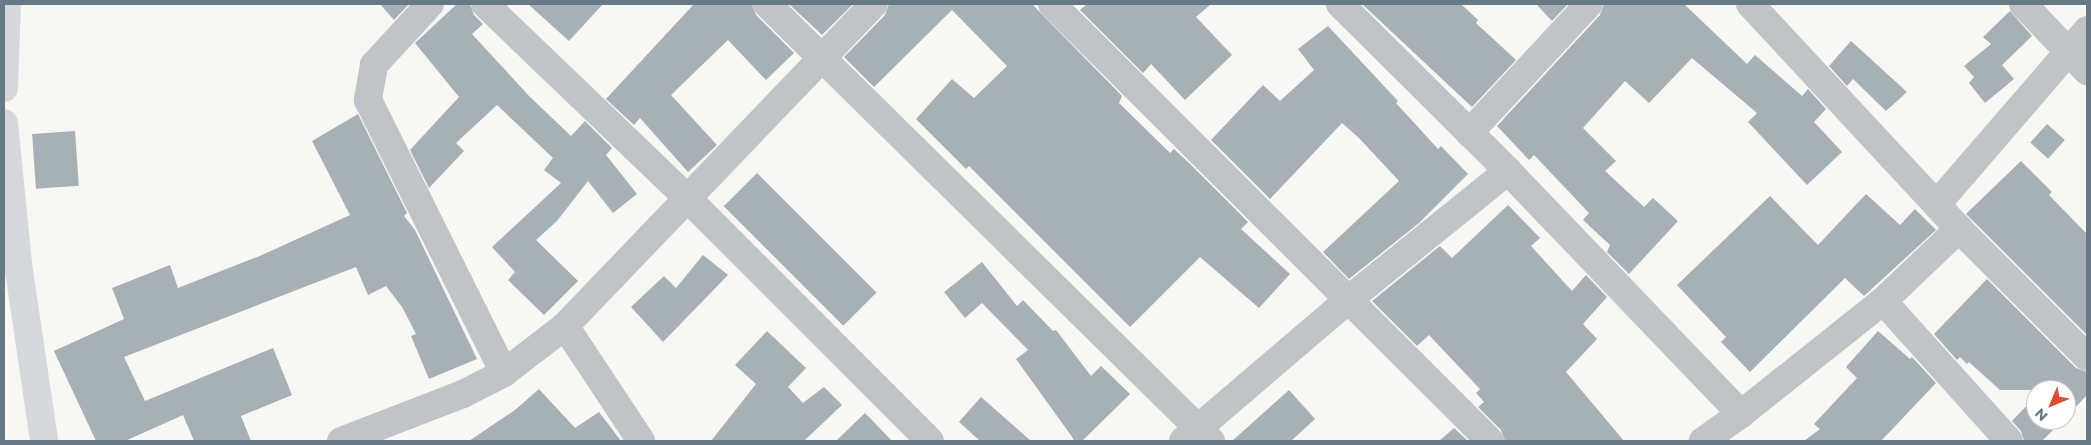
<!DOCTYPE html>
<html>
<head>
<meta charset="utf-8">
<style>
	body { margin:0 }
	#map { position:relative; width:2091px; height:445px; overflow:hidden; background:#f7f7f4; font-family:Montserrat,sans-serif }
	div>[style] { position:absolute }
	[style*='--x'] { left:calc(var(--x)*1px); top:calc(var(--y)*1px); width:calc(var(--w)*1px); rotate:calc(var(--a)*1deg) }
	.building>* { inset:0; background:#a7b0b5; transform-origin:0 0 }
	.street>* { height:28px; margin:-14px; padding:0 14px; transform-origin:14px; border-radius:14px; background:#c0c4c7 }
	.secondary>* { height:28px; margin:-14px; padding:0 14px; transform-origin:14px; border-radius:14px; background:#d5d9dc }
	span { translate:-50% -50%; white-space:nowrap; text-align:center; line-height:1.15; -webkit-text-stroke:5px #fff; paint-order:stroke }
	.frame { position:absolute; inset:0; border:5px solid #677984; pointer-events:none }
	.north { position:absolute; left:2026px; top:380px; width:50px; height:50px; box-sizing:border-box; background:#fff; border:1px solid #c2c9ce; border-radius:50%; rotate:225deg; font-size:14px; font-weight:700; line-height:20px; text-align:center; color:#677984 }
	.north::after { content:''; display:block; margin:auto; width:18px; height:22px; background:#dd4c2d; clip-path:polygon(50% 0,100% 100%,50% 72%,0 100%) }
</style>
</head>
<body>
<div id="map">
	<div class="building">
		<i style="clip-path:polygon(380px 4px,409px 4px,394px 20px)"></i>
		<i style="clip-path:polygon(457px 4px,470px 4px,474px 15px,483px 24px,472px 34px,529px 96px,571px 136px,585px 121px,612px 148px,606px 155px,637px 194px,613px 213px,588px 181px,557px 221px,536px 240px,578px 281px,544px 315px,508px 280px,515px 272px,492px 247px,561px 183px,544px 170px,553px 158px,497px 105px,456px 143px,464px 151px,429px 188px,410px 150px,459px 97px,415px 43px)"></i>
		<i style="clip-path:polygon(528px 4px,603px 4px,569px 41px)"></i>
		<i style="clip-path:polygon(694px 4px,752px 4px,756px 15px,794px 53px,766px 80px,728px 40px,671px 95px,717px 145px,688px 172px,640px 118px,634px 125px,606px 99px)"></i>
		<i style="clip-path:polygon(789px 4px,853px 4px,822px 35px)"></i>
		<i style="clip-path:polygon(889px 4px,1032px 4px,1122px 96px,1119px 103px,1170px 153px,1174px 149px,1189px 163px,1248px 222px,1241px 229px,1290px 274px,1259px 308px,1200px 257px,1130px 327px,969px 166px,966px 169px,916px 119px,952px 79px,974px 98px,1007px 66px,952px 10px,874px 87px,844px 57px,885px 15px)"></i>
		<i style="clip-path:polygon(1087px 4px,1211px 4px,1196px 17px,1232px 55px,1185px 100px,1151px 64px,1143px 73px,1080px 10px)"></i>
		<i style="clip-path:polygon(1362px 4px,1461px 4px,1478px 20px,1476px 23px,1516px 60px,1472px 107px)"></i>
		<i style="clip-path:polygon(1536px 4px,1568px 4px,1552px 21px)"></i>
		<i style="clip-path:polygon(1604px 4px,1684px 4px,1747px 64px,1755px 55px,1802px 96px,1808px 89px,1826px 109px,1814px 122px,1842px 152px,1807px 185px,1748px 122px,1757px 113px,1692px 58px,1649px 103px,1625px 81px,1583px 128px,1616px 161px,1605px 171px,1644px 207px,1653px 198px,1678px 221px,1629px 274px,1607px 252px,1610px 245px,1583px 220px,1589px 213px,1534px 155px,1529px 160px,1497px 126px,1600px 15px)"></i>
		<i style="clip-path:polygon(2010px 11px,2032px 36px,2002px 65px,2014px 79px,1985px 103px,1969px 83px,1974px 77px,1964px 66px,1991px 44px,1983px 37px)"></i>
		<i style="clip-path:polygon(1328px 26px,1398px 101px,1396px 103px,1438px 149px,1441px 146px,1468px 174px,1419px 223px,1349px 279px,1323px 252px,1399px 181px,1359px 138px,1342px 123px,1270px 199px,1211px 140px,1263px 85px,1280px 101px,1314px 70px,1298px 49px)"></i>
		<i style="clip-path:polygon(1851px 41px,1907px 92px,1886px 111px,1853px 79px,1847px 86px,1829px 66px)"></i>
		<i style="clip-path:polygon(358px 114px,407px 213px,404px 216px,415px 230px,477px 359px,429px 379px,411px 336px,416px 334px,402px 307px,386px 286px,368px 295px,356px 267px,124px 357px,145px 401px,273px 348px,292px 395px,241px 416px,251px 441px,194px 441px,183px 415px,125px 441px,96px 441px,54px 351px,124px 319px,112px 288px,170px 265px,178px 288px,262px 255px,350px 215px,312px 141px)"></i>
		<i style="left:2047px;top:124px;width:24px;height:25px;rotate:42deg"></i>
		<i style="left:75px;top:131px;width:55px;height:43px;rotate:86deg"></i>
		<i style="clip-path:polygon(2021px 161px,2052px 192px,2049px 195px,2087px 234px,2087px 335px,1966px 214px)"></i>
		<i style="left:757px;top:173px;width:169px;height:47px;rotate:45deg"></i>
		<i style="clip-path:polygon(1866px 194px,1900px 225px,1915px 209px,1936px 230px,1864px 296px,1845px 278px,1750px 372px,1721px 342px,1726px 337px,1677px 285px,1770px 196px,1818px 245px)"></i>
		<i style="clip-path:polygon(1508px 205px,1540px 238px,1531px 246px,1572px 291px,1586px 275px,1607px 297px,1583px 324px,1597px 339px,1566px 372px,1624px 441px,1505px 441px,1501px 430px,1478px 407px,1484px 402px,1476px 393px,1480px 389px,1429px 335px,1417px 346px,1372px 301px,1440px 246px,1452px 258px)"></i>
		<i style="clip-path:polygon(703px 255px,728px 275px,663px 342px,631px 307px,664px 276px,676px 288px)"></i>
		<i style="clip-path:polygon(982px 262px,1017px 306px,1023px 300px,1053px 331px,1056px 330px,1091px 376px,1101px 366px,1130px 394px,1082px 441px,1075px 441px,1016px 359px,1028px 350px,982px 303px,965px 318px,944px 292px)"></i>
		<i style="clip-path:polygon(1987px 279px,2076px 368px,2087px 372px,2087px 395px,2066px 417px,2066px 390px,2000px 390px,1969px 362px,1967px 364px,1960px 357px,1957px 360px,1934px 334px)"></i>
		<i style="clip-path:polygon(767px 331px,806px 368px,788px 387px,803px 403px,824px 387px,842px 405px,804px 441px,711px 441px,756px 384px,735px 365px)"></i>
		<i style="clip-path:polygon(1878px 331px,1910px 359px,1912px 357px,1936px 383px,1881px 441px,1804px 441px,1820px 429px,1814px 424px,1857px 378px,1846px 367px)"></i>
		<i style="clip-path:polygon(539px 389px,575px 428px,599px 412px,621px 441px,469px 441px,515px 410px)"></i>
		<i style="clip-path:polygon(1289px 390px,1315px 419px,1291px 441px,1232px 441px)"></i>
		<i style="clip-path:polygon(2036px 396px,2036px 420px,2063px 420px,2042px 441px,2024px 441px,2021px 431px,2012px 421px)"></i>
		<i style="clip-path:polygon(981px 397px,1031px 441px,980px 441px,959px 422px)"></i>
		<i style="clip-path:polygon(865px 413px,892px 441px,836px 441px)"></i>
		<i style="clip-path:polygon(1454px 428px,1468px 441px,1439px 441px)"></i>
	</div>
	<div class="street">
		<i style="--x:430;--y:4;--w:83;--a:132.6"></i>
		<i style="--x:374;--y:65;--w:36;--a:100"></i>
		<i style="--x:368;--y:100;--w:305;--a:63.5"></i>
		<i style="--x:485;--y:4;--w:281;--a:43.8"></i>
		<i style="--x:688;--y:199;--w:342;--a:45"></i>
		<i style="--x:767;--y:4;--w:623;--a:44.54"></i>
		<i style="--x:1052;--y:4;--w:619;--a:44.93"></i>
		<i style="--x:1340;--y:4;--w:237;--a:44.8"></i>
		<i style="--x:1508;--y:171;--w:337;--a:46.2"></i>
		<i style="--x:1741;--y:414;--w:47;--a:144.6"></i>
		<i style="--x:1750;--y:4;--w:307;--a:47.1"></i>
		<i style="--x:1959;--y:229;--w:181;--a:45"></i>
		<i style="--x:2023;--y:4;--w:93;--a:46.3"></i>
		<i style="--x:1469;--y:133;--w:176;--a:-47.1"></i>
		<i style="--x:1937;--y:204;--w:230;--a:-49.2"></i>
		<i style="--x:1883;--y:301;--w:188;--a:48"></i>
		<i style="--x:565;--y:326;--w:138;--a:56.5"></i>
		<i style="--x:1741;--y:414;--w:181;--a:-38.5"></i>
		<i style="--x:1883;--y:301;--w:105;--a:-43.5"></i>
		<i style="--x:341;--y:441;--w:131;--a:-21.1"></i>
		<i style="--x:463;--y:394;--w:46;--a:-27.1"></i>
		<i style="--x:504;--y:373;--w:77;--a:-37.6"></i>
		<i style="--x:565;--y:326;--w:446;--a:-46.2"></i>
		<i style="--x:1183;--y:441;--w:217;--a:-40.5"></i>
		<i style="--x:1348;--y:300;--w:206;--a:-38.9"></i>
	</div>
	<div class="secondary">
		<i style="--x:4;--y:88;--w:84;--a:-88"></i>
		<i style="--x:4;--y:123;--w:142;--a:84.3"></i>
		<i style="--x:18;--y:264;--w:179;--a:81.6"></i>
	</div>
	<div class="frame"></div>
	<div class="north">N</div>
</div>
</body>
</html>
